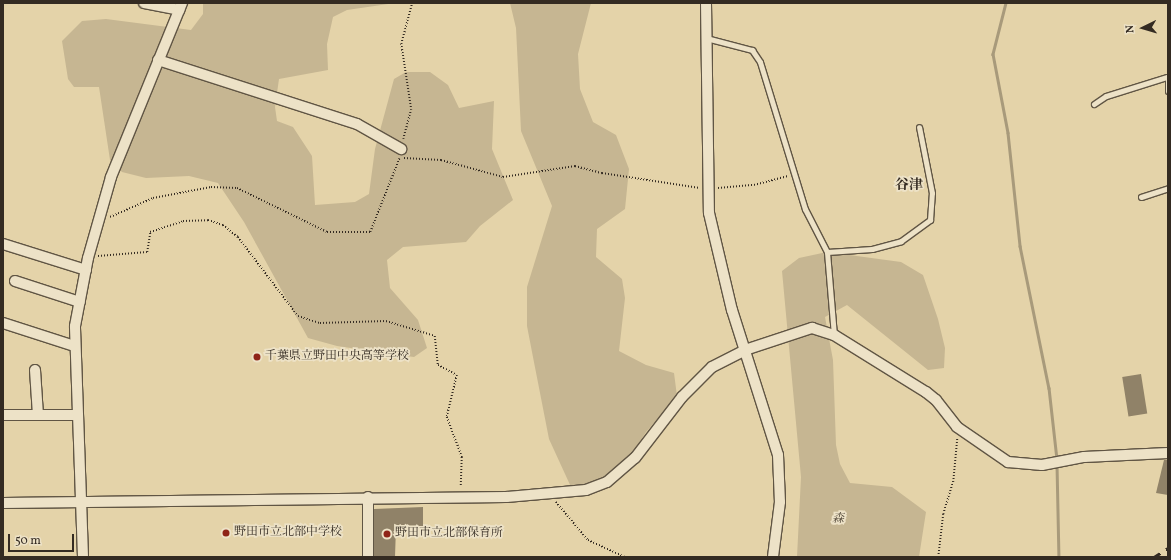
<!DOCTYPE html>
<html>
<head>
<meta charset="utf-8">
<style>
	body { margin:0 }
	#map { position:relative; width:1171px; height:560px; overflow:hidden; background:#e4d3a9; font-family:Vollkorn,"Noto Serif JP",serif }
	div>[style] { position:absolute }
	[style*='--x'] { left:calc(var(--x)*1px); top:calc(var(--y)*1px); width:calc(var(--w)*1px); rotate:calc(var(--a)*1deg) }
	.green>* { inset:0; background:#c6b692 }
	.stream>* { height:2.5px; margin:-1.25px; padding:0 1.25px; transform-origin:1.25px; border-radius:1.25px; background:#a89a7b }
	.building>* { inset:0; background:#908268; transform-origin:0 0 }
	.path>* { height:1.5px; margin-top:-0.75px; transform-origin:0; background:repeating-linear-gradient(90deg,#342b22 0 1px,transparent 0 3px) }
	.roads { filter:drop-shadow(1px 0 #605544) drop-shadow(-1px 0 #605544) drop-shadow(0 1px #605544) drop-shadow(0 -1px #605544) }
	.service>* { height:5px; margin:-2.5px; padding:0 2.5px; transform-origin:2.5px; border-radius:2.5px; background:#ede2c7 }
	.minor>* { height:10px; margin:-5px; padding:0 5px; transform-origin:5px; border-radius:5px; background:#ede2c7 }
	.rail>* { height:2.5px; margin-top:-1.25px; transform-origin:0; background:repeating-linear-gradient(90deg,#342b22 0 7px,transparent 0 14px) }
	.dots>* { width:11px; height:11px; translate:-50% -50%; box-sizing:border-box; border:2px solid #ede2c7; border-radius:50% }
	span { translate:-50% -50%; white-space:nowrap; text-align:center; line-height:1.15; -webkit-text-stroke:3.5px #ede2c7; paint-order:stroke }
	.poi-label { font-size:12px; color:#342b22 }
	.left { translate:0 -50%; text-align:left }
	.park-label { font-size:12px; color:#514738; font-style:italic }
	.quarter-label { font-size:14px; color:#342b22; font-weight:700 }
	.frame { position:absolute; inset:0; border:4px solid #342b22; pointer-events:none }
	.north { position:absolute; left:1123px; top:8px; width:40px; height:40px; -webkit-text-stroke:3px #ede2c7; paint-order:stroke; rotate:265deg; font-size:11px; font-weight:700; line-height:16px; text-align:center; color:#342b22 }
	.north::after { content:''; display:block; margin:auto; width:14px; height:18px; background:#342b22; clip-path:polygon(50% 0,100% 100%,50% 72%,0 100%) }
	.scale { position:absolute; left:8px; top:534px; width:66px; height:18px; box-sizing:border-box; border:2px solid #342b22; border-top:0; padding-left:5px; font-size:12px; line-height:14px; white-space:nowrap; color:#342b22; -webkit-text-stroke:3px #ede2c7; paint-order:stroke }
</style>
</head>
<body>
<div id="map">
	<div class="green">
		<i style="clip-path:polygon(203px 3px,395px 3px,347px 10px,333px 17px,327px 44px,328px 70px,279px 79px,275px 107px,277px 121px,293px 127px,312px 156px,315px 205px,355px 202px,369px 194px,375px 149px,394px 79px,406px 72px,430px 72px,448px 85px,459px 108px,494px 101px,492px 149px,513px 200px,480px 226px,466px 242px,403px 247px,387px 260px,390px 288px,418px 320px,427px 348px,414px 357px,337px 346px,308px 338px,244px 222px,218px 183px,189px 176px,146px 178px,122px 172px,110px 160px,99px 87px,74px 87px,68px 79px,62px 41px,82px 21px,106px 19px,191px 30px,203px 14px)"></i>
		<i style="clip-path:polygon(510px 3px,591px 3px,578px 54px,580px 89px,593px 122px,616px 135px,629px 169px,625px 209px,597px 229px,596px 257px,622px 279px,625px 298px,619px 351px,646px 365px,674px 373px,677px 396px,646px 432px,616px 478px,604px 486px,571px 487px,549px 439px,532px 352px,527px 326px,527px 287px,552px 206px,521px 131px,516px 28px)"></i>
		<i style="clip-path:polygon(827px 252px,901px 262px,923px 275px,938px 319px,945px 348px,944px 368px,928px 370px,847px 305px,825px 317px,833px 360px,836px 445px,840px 464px,850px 483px,892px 487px,926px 512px,919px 557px,797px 557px,801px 477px,782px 271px,799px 258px)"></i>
	</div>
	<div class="stream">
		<i style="--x:1006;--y:3;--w:53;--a:104.3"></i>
		<i style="--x:993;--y:54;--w:80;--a:79.2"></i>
		<i style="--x:1008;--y:133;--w:114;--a:83.9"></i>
		<i style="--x:1020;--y:246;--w:145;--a:78.5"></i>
		<i style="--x:1049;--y:388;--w:71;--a:83.6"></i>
		<i style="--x:1057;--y:464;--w:93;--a:88.8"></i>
	</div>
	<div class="building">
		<i style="left:1141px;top:374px;width:40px;height:19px;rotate:81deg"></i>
		<i style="clip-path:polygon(1164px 460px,1168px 460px,1168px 495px,1156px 493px)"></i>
		<i style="clip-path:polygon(423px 507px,423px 528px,396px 527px,395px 557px,374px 557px,374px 509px)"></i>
	</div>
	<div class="path">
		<i style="--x:403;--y:139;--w:30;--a:-75"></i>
		<i style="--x:411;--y:110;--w:67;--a:-98.6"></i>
		<i style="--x:401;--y:44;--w:42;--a:-75"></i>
		<i style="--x:404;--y:158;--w:37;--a:3"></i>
		<i style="--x:441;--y:160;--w:64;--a:15.3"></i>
		<i style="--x:503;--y:177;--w:73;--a:-8.7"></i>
		<i style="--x:575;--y:166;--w:28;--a:15"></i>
		<i style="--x:602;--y:173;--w:99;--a:8.7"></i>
		<i style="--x:718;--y:188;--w:36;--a:-5"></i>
		<i style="--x:754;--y:185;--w:35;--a:-15"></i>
		<i style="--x:110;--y:217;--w:47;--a:-23.8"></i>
		<i style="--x:153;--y:198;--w:59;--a:-10.7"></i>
		<i style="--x:211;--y:187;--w:26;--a:2"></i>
		<i style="--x:237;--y:188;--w:100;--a:26.1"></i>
		<i style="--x:327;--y:232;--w:43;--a:0"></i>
		<i style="--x:370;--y:232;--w:79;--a:-68.3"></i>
		<i style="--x:98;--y:256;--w:49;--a:-4.7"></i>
		<i style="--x:147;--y:252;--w:20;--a:-81"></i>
		<i style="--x:150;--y:232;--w:35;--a:-18"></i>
		<i style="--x:183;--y:221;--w:25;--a:-2"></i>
		<i style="--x:208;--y:220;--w:16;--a:18"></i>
		<i style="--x:223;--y:225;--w:19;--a:39"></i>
		<i style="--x:238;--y:237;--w:99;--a:52.8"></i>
		<i style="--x:298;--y:316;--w:23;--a:18"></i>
		<i style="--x:320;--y:323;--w:66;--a:-1.7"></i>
		<i style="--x:386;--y:321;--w:51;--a:17"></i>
		<i style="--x:435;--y:336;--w:29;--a:84"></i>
		<i style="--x:438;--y:365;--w:21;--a:28"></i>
		<i style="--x:457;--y:375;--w:43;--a:103.4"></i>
		<i style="--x:447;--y:417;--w:43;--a:69.4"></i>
		<i style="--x:462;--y:457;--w:30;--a:92"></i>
		<i style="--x:556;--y:502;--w:50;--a:49.9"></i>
		<i style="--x:588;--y:540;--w:41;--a:24.7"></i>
		<i style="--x:938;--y:557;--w:43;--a:-83.4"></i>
		<i style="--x:943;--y:514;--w:34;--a:-73"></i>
		<i style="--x:953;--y:482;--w:43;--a:-84.7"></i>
	</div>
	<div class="roads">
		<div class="service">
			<i style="--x:706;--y:38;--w:48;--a:14.6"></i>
			<i style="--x:752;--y:50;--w:14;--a:56"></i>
			<i style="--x:760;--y:62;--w:154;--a:73"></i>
			<i style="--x:805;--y:209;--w:48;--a:62.9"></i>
			<i style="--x:827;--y:252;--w:83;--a:85.2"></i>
			<i style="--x:1168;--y:77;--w:14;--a:90"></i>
			<i style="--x:1094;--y:104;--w:14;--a:-34"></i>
			<i style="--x:1106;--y:96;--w:64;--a:-17.3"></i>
			<i style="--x:1141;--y:197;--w:28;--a:-18"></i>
			<i style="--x:827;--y:252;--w:45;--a:-3.8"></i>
			<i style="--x:872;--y:249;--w:30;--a:-15"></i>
			<i style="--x:901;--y:241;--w:36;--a:-36"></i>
			<i style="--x:930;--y:220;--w:27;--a:-86"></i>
			<i style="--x:932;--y:193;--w:67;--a:-101.1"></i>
		</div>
		<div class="minor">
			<i style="--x:144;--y:3;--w:36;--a:11"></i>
			<i style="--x:706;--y:3;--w:210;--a:89.2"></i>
			<i style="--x:709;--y:213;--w:100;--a:76.7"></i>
			<i style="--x:732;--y:310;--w:152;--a:72.4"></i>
			<i style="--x:778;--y:455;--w:47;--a:87.6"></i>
			<i style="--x:780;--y:502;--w:55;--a:97.3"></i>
			<i style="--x:158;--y:60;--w:209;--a:17.8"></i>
			<i style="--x:357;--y:124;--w:51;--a:29.6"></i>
			<i style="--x:3;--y:244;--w:87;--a:17.4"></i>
			<i style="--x:15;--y:281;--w:68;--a:17.9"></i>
			<i style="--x:3;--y:323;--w:75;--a:17.9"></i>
			<i style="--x:35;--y:370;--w:45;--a:86.2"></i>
			<i style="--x:3;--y:415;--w:74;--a:0"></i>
			<i style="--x:3;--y:503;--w:503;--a:-0.68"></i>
			<i style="--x:506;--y:497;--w:80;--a:-5"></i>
			<i style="--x:586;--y:490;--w:22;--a:-21"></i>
			<i style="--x:607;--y:482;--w:37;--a:-41"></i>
			<i style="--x:635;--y:458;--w:77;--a:-52.4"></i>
			<i style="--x:682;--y:397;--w:42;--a:-45"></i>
			<i style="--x:712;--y:367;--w:37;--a:-27"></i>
			<i style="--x:745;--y:350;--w:71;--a:-18.2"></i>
			<i style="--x:812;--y:328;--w:23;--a:18"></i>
			<i style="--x:834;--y:335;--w:108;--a:31.8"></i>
			<i style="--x:926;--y:392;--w:13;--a:39"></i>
			<i style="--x:936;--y:400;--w:34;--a:52"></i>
			<i style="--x:957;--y:427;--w:62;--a:34.5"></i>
			<i style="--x:1008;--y:462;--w:34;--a:5"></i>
			<i style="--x:1042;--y:465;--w:43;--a:-10.8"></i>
			<i style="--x:1084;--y:457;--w:84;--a:-2.7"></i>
			<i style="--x:83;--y:557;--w:231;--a:-92"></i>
			<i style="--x:75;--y:326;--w:69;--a:-79.2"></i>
			<i style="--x:88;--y:258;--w:84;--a:-74.1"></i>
			<i style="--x:111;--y:177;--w:188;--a:-67.8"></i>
			<i style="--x:368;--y:557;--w:60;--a:-90"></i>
		</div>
	</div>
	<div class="rail">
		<i style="--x:1154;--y:557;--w:17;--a:-33"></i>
	</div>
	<div class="dots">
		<i style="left:257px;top:357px;background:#8f2418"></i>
		<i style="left:226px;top:533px;background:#8f2418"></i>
		<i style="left:387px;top:534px;background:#8f2418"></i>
	</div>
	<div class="poi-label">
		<span class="left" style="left:265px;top:357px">千葉県立野田中央高等学校</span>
		<span class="left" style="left:234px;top:533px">野田市立北部中学校</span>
		<span class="left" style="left:395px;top:534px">野田市立北部保育所</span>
	</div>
	<div class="park-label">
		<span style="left:838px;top:520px">森</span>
	</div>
	<div class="quarter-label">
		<span style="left:909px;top:186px">谷津</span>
	</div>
	<div class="frame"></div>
	<div class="north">N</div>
	<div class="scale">50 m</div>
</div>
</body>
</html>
